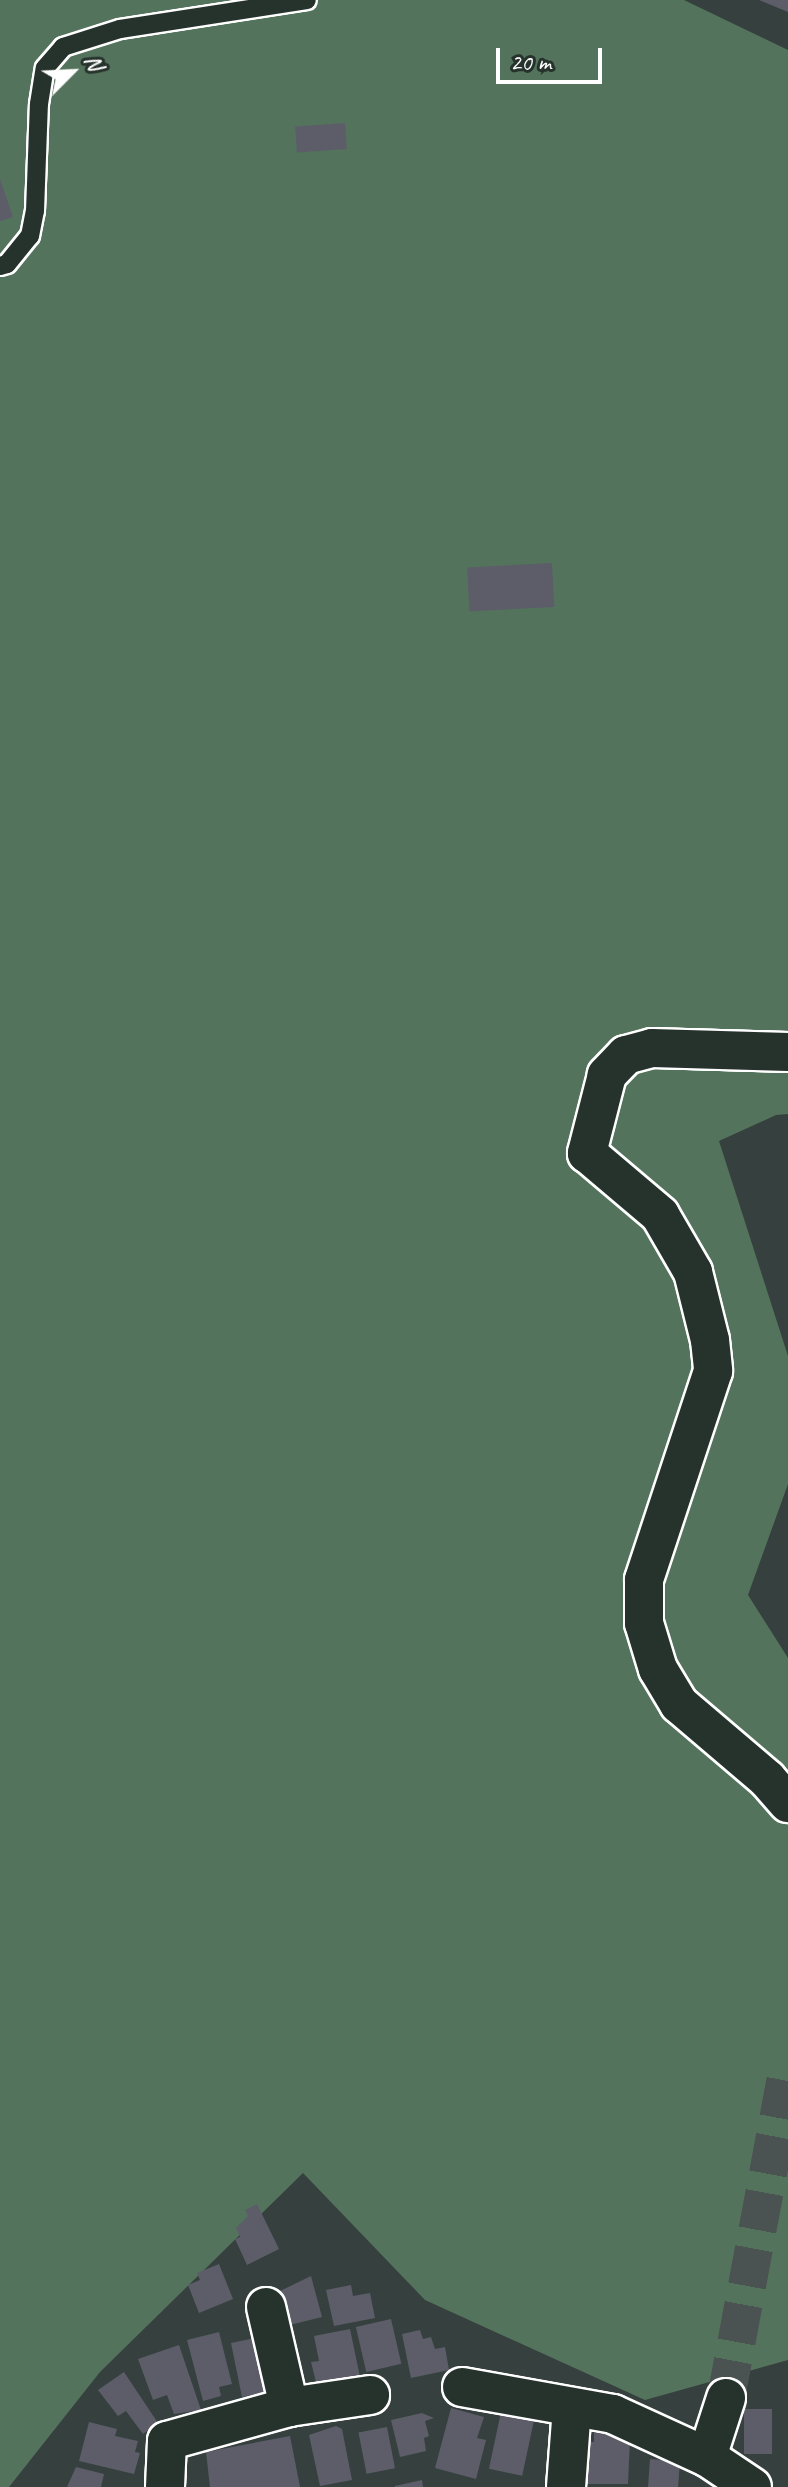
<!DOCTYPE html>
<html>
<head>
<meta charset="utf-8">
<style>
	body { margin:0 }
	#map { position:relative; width:788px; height:2487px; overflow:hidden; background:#36403f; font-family:Caveat,sans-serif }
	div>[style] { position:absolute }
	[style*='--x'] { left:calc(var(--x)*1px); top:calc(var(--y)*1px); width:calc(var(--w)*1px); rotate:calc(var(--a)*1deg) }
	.green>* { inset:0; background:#54735c }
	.building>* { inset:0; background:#5d5d69; transform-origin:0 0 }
	.minor-tunnel>* { height:38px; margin-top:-19px; transform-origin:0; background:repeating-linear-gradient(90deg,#4a5352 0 38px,transparent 0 57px) }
	.roads { filter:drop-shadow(2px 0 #fff) drop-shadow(-2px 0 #fff) drop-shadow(0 2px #fff) drop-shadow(0 -2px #fff) }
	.service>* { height:18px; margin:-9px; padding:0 9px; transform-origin:9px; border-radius:9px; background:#26332d }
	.minor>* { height:38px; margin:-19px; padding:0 19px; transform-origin:19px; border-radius:19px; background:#26332d }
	span { translate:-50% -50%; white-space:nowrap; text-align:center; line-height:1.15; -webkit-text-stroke:6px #26332d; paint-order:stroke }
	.north { position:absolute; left:32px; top:32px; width:80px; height:80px; -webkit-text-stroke:6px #26332d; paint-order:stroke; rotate:66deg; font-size:22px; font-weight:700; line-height:32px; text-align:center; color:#fff }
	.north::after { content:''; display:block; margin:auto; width:28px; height:36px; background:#fff; clip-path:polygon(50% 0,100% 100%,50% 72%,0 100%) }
	.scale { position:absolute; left:496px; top:48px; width:106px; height:36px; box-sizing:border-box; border:4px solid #fff; border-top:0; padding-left:10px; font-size:24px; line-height:28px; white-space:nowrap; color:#fff; -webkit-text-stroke:6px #26332d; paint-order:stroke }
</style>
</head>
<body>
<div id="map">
	<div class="green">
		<i style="clip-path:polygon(0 0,684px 0,788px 50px,788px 1114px,776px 1115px,719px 1141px,788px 1356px,788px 1484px,748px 1595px,788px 1658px,788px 2360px,645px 2400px,425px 2300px,303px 2173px,100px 2372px,9px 2487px,0 2487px)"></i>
	</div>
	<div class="building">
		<i style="clip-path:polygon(759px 0,788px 0,788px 12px)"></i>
		<i style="left:345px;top:123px;width:26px;height:50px;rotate:86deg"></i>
		<i style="clip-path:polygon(0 179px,13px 217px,0 221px)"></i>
		<i style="left:552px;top:563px;width:44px;height:85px;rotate:87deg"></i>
		<i style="clip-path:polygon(257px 2204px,279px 2249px,247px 2265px,235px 2239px,240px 2237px,236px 2228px,248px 2216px,245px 2210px)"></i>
		<i style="clip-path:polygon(219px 2264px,233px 2299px,199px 2313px,188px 2285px,200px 2280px,197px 2273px)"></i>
		<i style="clip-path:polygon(311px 2276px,322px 2317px,290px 2325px,280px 2291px)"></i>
		<i style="clip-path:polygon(351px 2285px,353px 2296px,370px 2293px,375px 2318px,334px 2326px,326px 2290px)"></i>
		<i style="left:391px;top:2319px;width:46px;height:36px;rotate:77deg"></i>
		<i style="clip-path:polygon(350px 2329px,360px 2377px,321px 2385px,316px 2382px,311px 2362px,319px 2361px,314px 2336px)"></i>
		<i style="clip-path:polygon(420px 2330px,423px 2339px,431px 2337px,435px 2349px,445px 2347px,449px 2370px,411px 2378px,402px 2334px)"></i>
		<i style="clip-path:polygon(219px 2332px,232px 2384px,219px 2387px,221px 2396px,203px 2401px,187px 2340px)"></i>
		<i style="clip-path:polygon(255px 2338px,273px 2390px,242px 2397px,231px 2343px)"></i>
		<i style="clip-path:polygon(179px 2345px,201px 2410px,174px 2414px,167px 2395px,153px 2400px,138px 2359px)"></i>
		<i style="clip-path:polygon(124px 2372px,158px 2423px,143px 2434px,126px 2411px,118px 2416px,98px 2390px)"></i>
		<i style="clip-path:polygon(451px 2408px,484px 2417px,477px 2438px,486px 2440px,476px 2479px,435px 2468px)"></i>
		<i style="left:744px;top:2409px;width:28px;height:45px"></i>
		<i style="left:501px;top:2412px;width:34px;height:58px;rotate:12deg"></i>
		<i style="clip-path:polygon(422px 2413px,434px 2418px,425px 2421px,429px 2436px,424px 2438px,426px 2451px,400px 2457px,391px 2420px)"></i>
		<i style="clip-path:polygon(89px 2422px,117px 2429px,115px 2436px,138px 2441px,135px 2452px,140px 2453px,134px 2474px,79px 2461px)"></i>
		<i style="clip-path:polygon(336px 2426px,342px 2429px,352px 2480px,320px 2486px,309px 2435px)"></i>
		<i style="left:387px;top:2427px;width:42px;height:29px;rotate:79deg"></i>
		<i style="clip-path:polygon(594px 2433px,617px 2434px,617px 2439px,630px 2439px,628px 2484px,579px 2484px,579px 2442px,594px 2442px)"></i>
		<i style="clip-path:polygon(290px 2436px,300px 2487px,210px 2487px,206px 2452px)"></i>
		<i style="left:650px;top:2459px;width:30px;height:28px;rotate:4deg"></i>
		<i style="clip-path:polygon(76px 2467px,104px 2474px,101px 2487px,67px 2487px)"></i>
		<i style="clip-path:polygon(422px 2480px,423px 2487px,395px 2487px,395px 2486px)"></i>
	</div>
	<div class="minor-tunnel">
		<i style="--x:726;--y:2398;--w:336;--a:-79.4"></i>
	</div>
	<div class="roads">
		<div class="service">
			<i style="--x:0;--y:266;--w:7;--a:-16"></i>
			<i style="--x:7;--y:264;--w:36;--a:-51"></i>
			<i style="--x:30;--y:236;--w:25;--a:-79"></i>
			<i style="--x:35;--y:211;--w:107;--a:-87.9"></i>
			<i style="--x:39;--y:104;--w:36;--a:-81"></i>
			<i style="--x:45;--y:68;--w:28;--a:-49"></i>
			<i style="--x:63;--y:47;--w:60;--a:-17.5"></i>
			<i style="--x:120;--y:29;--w:189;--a:-8.8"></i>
		</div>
		<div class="minor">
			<i style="--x:788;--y:1052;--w:136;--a:-178.3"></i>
			<i style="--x:652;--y:1048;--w:27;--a:165"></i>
			<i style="--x:626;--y:1055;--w:28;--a:134"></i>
			<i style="--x:607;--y:1075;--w:81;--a:104.4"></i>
			<i style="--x:587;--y:1153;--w:96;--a:40.3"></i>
			<i style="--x:660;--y:1215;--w:66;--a:59.9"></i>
			<i style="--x:693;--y:1272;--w:70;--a:76"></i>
			<i style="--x:710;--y:1340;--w:31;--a:84"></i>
			<i style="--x:713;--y:1371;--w:220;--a:108.3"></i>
			<i style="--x:644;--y:1580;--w:43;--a:90"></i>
			<i style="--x:644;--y:1623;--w:48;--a:73.1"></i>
			<i style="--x:658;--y:1669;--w:41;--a:59"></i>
			<i style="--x:679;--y:1704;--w:116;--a:40.4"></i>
			<i style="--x:767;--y:1779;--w:32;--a:49"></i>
			<i style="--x:266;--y:2307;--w:103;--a:77"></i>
			<i style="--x:289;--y:2407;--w:82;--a:-8.4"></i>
			<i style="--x:462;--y:2387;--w:153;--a:10.1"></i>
			<i style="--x:613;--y:2414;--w:103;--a:24.6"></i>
			<i style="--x:707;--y:2457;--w:54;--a:33.7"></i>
			<i style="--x:707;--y:2457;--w:62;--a:-72.1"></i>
			<i style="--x:165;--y:2487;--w:46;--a:-87.5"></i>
			<i style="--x:167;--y:2441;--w:127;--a:-15.6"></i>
			<i style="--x:566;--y:2487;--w:80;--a:-85.7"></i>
		</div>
	</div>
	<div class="north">N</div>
	<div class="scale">20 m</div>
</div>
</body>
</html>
